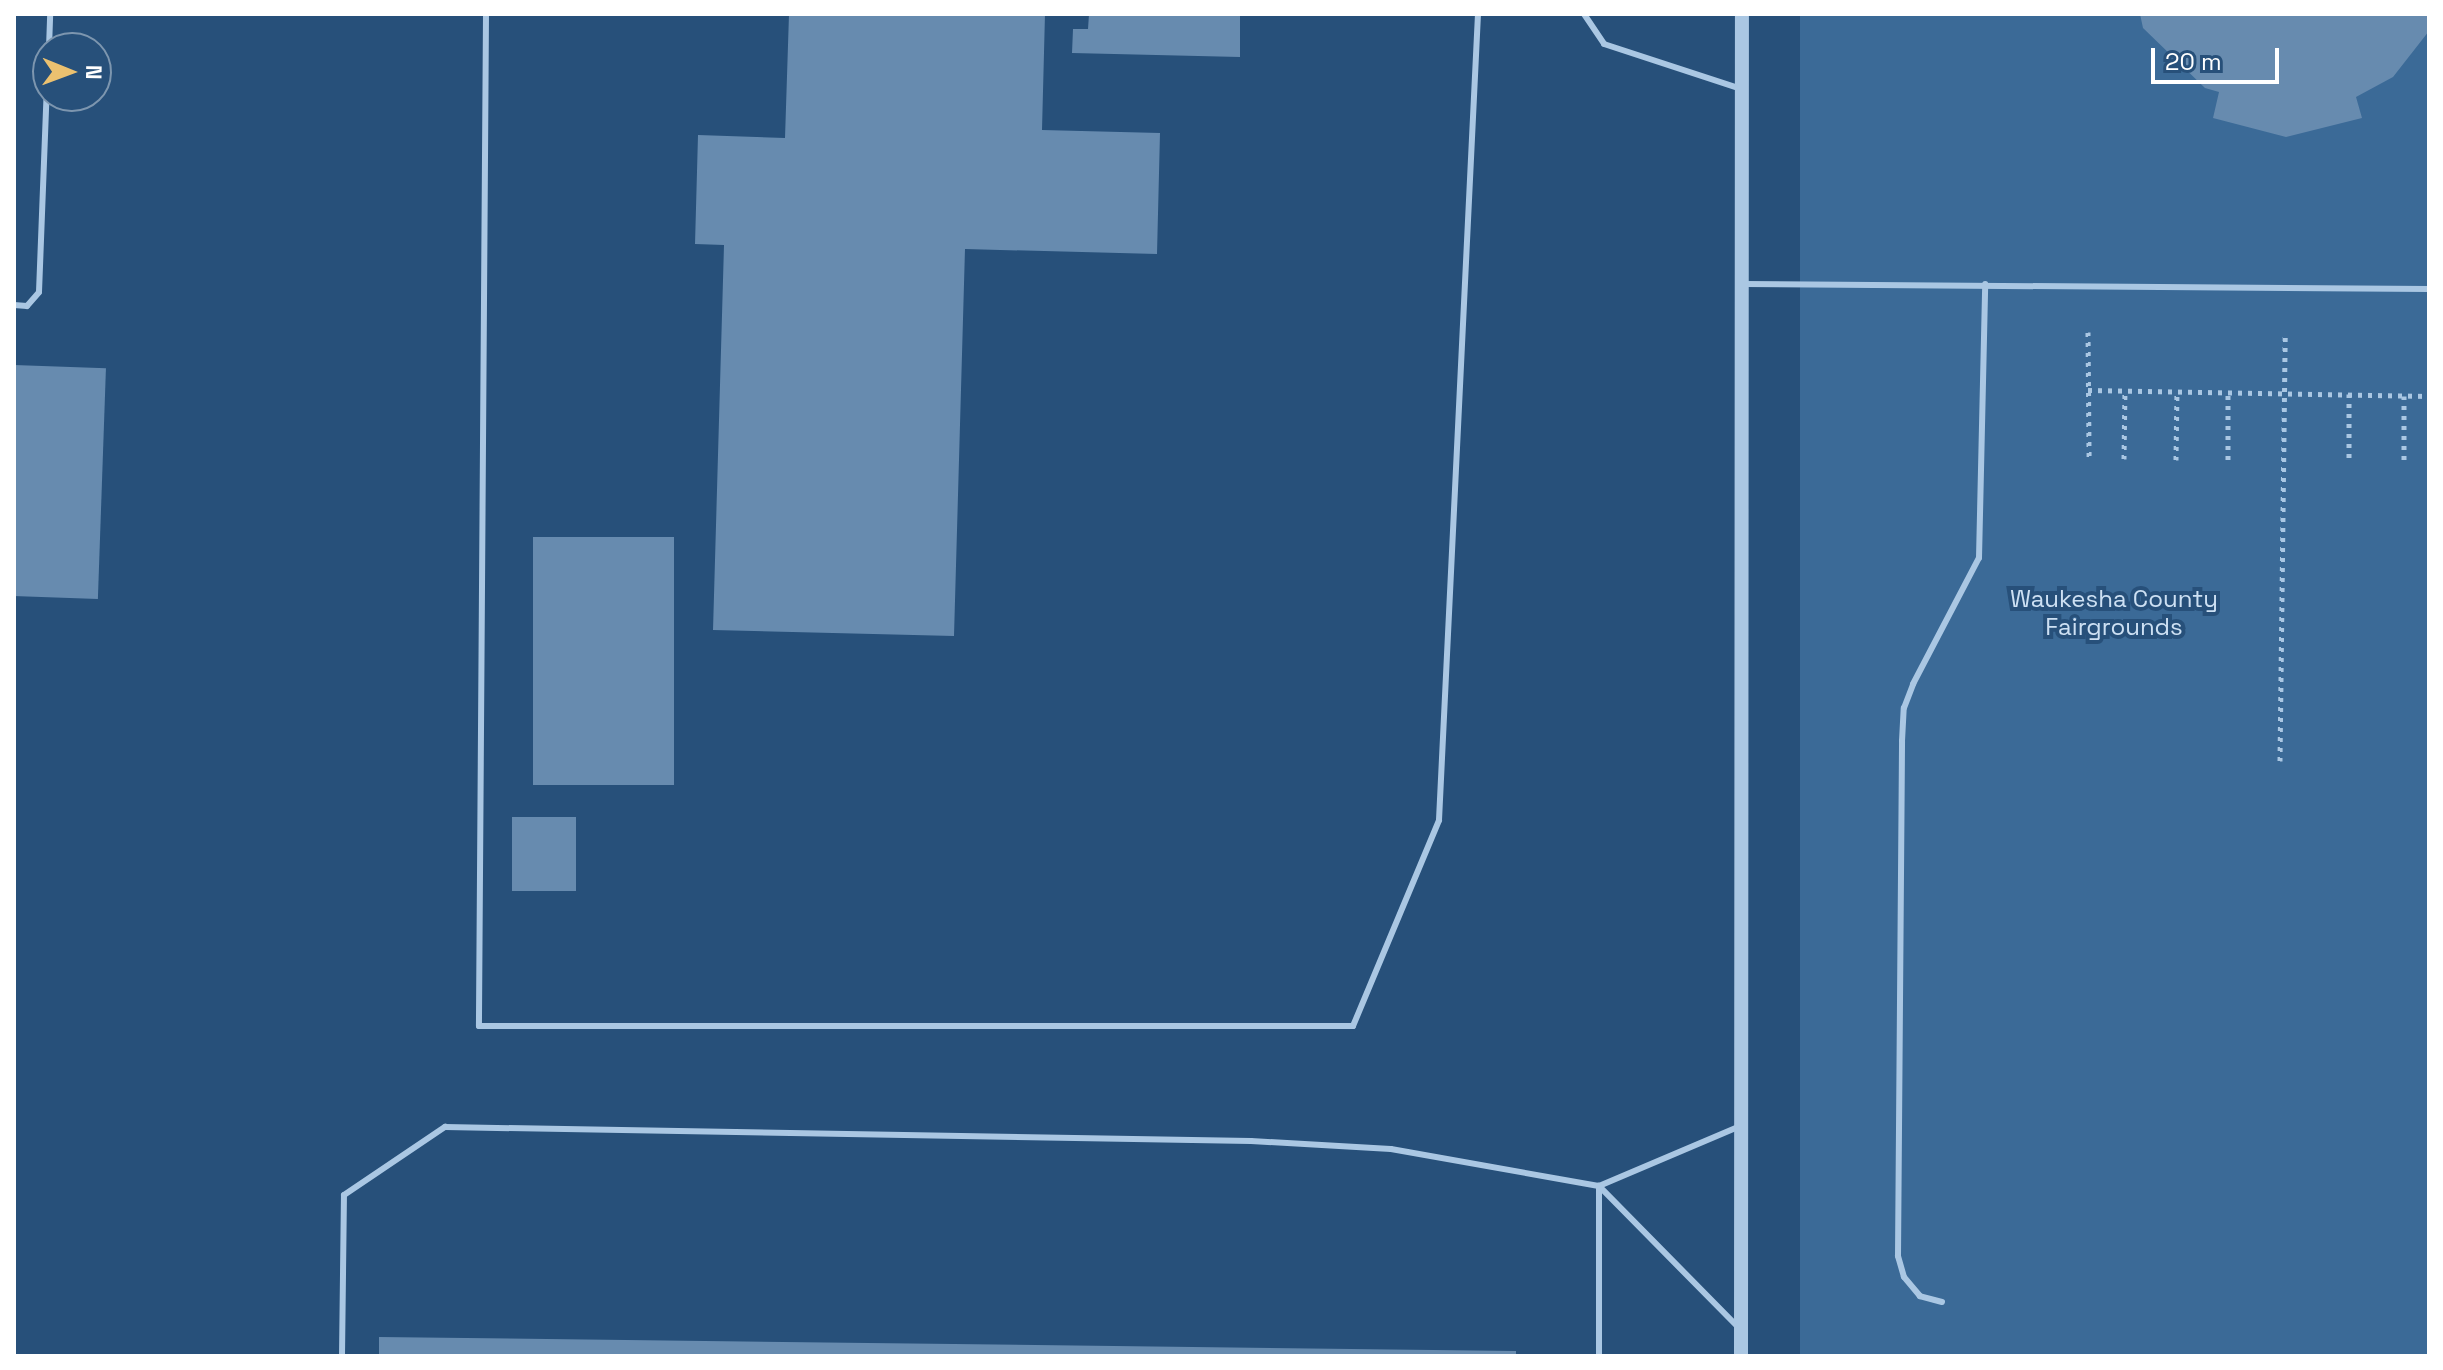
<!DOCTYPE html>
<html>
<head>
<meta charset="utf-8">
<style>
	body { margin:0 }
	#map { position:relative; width:2443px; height:1370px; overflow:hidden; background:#27507a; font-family:"Space Grotesk",sans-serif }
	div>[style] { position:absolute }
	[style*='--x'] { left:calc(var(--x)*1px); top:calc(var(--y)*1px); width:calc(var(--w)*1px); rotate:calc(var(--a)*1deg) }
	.green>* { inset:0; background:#3b6a97; transform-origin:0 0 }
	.building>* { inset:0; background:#678baf; transform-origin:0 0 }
	.path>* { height:5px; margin-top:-2.5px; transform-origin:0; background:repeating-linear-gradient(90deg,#aac7e3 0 4px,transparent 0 10px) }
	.service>* { height:6px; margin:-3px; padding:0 3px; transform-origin:3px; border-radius:3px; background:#aac7e3 }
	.tertiary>* { height:14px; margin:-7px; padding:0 7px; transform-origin:7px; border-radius:7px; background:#aac7e3 }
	span { translate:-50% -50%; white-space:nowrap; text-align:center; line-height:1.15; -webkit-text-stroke:8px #27507a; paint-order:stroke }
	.park-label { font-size:24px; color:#cde0f3 }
	.frame { position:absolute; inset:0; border:16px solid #fff; pointer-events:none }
	.north { position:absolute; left:32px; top:32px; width:80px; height:80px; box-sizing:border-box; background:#27507a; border:2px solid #7d96af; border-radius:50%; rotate:91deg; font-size:22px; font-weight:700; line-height:32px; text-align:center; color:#fff }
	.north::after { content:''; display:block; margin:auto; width:28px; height:36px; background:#ebc170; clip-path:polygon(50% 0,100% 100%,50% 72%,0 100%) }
	.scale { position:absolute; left:2151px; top:48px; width:128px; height:36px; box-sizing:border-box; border:4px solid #fff; border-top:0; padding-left:10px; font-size:24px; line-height:28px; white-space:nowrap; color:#fff; -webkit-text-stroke:6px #27507a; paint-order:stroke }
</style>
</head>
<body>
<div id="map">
	<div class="green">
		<i style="left:1800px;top:14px;width:629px;height:1342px"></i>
	</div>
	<div class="building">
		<i style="clip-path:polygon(789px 14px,1045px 14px,1042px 130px,1160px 133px,1157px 254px,965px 249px,954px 636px,713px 630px,724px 245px,695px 244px,698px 135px,785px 138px)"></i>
		<i style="clip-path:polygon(1089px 14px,1240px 14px,1240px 57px,1072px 53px,1073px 29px,1088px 29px)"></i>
		<i style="clip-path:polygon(2140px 14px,2429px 14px,2429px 31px,2393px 77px,2356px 97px,2362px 118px,2286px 137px,2213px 118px,2219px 92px,2205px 88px,2143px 28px)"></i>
		<i style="left:14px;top:365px;width:92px;height:231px;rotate:2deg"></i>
		<i style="left:674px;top:537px;width:248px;height:141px;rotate:90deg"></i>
		<i style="left:512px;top:817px;width:64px;height:74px"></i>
		<i style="clip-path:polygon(379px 1337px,1516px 1351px,1516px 1356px,379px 1356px)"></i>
	</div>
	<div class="path">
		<i style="--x:2088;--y:332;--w:127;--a:89.5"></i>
		<i style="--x:2088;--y:390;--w:341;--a:1"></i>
		<i style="--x:2349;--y:394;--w:67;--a:90"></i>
		<i style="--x:2404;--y:396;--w:65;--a:90"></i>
		<i style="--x:2124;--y:459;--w:68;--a:-89.2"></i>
		<i style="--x:2176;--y:460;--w:69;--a:-89.2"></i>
		<i style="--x:2228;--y:460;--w:68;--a:-90"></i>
		<i style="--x:2280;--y:761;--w:428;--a:-89.3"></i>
	</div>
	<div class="service">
		<i style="--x:486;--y:14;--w:1012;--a:90.4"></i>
		<i style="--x:479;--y:1026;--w:874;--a:0"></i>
		<i style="--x:1353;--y:1026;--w:223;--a:-67.3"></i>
		<i style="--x:1439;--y:820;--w:807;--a:-87.23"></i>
		<i style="--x:1584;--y:14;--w:36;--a:56"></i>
		<i style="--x:1604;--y:44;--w:145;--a:18.1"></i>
		<i style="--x:49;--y:48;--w:34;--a:-88"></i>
		<i style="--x:1744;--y:284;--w:685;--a:0.42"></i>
		<i style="--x:14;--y:305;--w:13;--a:4"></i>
		<i style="--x:27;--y:306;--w:18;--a:-49"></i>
		<i style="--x:39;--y:292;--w:230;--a:-87.8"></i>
		<i style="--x:1942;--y:1302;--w:23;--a:-165"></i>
		<i style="--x:1920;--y:1296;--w:25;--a:-130"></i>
		<i style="--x:1904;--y:1277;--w:22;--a:-106"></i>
		<i style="--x:1898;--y:1256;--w:515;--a:-89.55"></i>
		<i style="--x:1902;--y:741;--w:33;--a:-87"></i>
		<i style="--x:1904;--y:708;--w:26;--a:-69"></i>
		<i style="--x:1913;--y:684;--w:142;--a:-62.4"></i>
		<i style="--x:1979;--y:558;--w:274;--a:-88.7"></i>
		<i style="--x:1737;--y:1326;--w:197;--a:-134.6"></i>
		<i style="--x:1599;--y:1186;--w:151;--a:-23"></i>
		<i style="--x:342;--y:1356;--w:161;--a:-89.3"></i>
		<i style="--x:344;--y:1195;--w:122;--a:-34"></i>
		<i style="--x:445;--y:1127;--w:806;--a:1"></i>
		<i style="--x:1251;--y:1141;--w:140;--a:3.3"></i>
		<i style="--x:1391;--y:1149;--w:211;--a:10.1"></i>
		<i style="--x:1599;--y:1186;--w:170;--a:90"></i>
	</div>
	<div class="tertiary">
		<i style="--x:1741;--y:1356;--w:1342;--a:-89.96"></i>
	</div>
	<div class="park-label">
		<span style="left:2114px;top:613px">Waukesha County<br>Fairgrounds</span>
	</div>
	<div class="frame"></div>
	<div class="north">N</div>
	<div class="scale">20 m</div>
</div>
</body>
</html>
